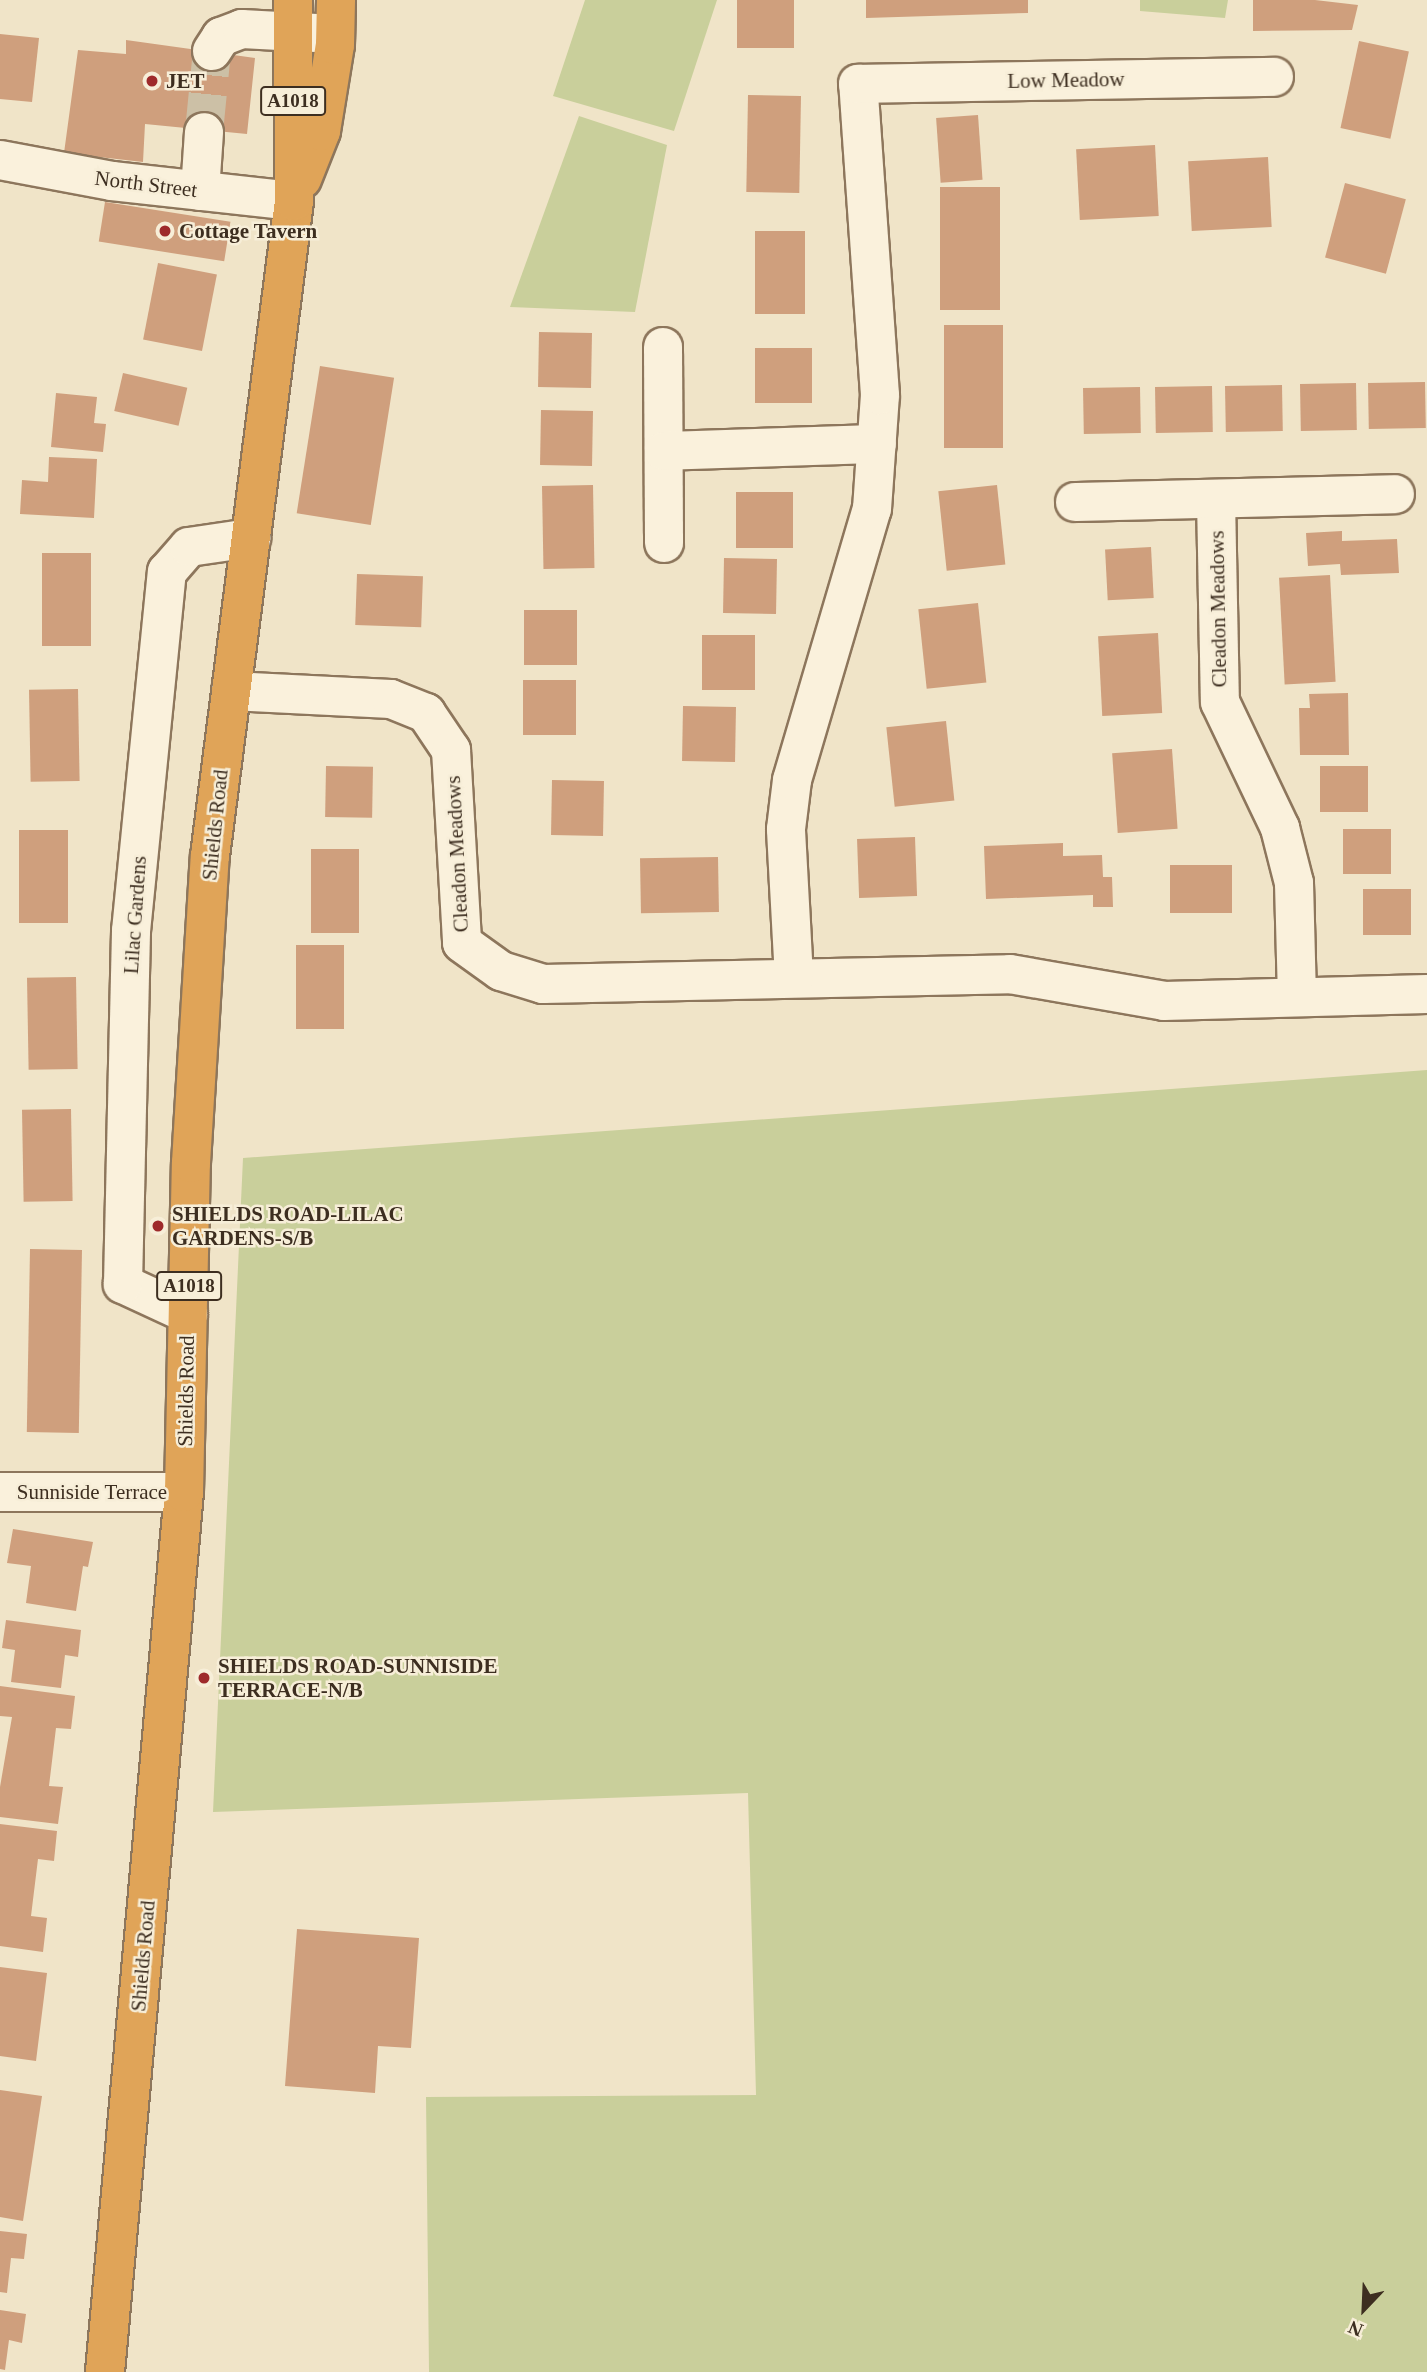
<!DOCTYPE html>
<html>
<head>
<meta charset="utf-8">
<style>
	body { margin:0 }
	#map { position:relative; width:1427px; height:2372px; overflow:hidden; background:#f0e4c8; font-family:"Times New Roman",serif }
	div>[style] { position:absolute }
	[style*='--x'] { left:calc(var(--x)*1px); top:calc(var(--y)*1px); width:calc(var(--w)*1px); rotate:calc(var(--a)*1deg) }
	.green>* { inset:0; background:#c9cf9b }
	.building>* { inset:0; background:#cf9f7d; transform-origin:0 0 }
	.minor-tunnel>* { height:38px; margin-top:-19px; transform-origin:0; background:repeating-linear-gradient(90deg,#ccc0a6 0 38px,transparent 0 57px) }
	.roads { filter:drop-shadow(2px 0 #8d765c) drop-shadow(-2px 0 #8d765c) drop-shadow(0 2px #8d765c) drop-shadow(0 -2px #8d765c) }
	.minor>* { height:38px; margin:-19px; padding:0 19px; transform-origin:19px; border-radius:19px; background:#faf1dc }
	.highway>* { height:38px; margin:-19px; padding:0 19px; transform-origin:19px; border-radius:19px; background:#e0a458 }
	.dots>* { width:19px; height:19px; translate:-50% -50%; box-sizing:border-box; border:4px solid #f7eed8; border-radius:50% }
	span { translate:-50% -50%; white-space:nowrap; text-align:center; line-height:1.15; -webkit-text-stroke:5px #f7eed8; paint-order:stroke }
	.shield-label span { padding:2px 5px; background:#f7eed8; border:2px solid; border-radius:5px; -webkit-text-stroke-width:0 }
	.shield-label { font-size:19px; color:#3d2e20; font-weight:700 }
	.street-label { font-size:21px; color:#3d2e20 }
	.poi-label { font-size:21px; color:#3d2e20; font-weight:700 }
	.left { translate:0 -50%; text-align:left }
	.north { position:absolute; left:1329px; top:2274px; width:70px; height:70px; -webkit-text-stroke:5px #f7eed8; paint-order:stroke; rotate:203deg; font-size:19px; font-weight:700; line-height:28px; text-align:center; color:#3d2e20 }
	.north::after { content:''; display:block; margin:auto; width:24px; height:32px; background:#3d2e20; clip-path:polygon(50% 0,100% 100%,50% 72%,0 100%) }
</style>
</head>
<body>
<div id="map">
	<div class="green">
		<i style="clip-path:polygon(585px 0,717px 0,674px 131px,553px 96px)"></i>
		<i style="clip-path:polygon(1140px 0,1228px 0,1225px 18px,1140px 11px)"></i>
		<i style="clip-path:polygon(579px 116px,667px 145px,635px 312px,510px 307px)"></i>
		<i style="clip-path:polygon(1427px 1070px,1427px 2372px,429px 2372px,426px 2097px,756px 2095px,748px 1793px,213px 1812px,243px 1158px)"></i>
	</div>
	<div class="building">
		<i style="left:737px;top:0;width:57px;height:48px"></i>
		<i style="clip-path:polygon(866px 0,1028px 0,1028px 13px,866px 18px)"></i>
		<i style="clip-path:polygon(1253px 0,1315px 0,1358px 5px,1352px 30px,1253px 31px)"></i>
		<i style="clip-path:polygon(0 34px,39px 38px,32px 102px,0 99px)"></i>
		<i style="clip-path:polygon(126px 40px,255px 58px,247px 134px,145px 124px,143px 162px,64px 153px,78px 50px,126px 54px)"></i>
		<i style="left:1359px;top:41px;width:51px;height:89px;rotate:12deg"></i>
		<i style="left:748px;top:95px;width:53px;height:97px;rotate:1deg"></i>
		<i style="left:978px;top:115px;width:65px;height:42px;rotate:86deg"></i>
		<i style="left:1155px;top:145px;width:71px;height:79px;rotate:87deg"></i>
		<i style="left:1268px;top:157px;width:70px;height:80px;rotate:87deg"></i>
		<i style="left:1345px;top:183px;width:63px;height:77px;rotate:15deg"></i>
		<i style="left:1000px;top:187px;width:123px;height:60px;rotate:90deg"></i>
		<i style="left:105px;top:202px;width:127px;height:40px;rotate:9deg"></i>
		<i style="left:755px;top:231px;width:50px;height:83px"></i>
		<i style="left:158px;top:263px;width:60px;height:78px;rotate:11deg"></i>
		<i style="left:944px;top:325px;width:59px;height:123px"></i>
		<i style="left:539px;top:332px;width:53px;height:55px;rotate:1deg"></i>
		<i style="left:755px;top:348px;width:57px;height:55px"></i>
		<i style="left:320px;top:366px;width:75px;height:149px;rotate:9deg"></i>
		<i style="left:123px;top:373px;width:66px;height:39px;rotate:13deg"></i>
		<i style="left:1425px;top:382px;width:46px;height:57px;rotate:89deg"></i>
		<i style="left:1356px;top:383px;width:47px;height:56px;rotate:89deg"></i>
		<i style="left:1282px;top:385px;width:46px;height:57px;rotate:89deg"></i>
		<i style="left:1212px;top:386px;width:46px;height:57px;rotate:89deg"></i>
		<i style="left:1140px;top:387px;width:46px;height:57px;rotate:89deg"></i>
		<i style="clip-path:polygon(56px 393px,97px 397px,94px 423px,106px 424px,103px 452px,51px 447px)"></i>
		<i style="left:541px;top:410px;width:52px;height:55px;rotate:1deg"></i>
		<i style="clip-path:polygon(49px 457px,97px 459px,94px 518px,20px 514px,22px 480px,48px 482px)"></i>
		<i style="left:593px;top:485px;width:83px;height:51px;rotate:89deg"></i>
		<i style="left:997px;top:485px;width:80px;height:59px;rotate:84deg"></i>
		<i style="left:736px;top:492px;width:57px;height:56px"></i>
		<i style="clip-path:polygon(1342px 531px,1342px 541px,1397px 539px,1399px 573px,1341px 575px,1340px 564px,1308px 566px,1306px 533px)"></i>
		<i style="left:1151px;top:547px;width:51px;height:46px;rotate:87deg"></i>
		<i style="left:42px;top:553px;width:49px;height:93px"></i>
		<i style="left:724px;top:558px;width:53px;height:55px;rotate:1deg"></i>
		<i style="left:357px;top:574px;width:66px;height:51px;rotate:2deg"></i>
		<i style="left:1330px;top:575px;width:107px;height:51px;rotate:87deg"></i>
		<i style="left:978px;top:603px;width:80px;height:60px;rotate:84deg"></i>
		<i style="left:524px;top:610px;width:53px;height:55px"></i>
		<i style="left:1158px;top:633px;width:80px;height:60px;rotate:87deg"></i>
		<i style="left:702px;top:635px;width:53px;height:55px"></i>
		<i style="left:523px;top:680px;width:53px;height:55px"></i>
		<i style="left:78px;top:689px;width:92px;height:49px;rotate:89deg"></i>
		<i style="clip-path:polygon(1348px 693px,1349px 755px,1300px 755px,1299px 708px,1310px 708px,1309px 694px)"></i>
		<i style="left:683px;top:706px;width:53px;height:55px;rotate:1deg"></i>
		<i style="left:946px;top:721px;width:80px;height:60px;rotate:84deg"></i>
		<i style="left:1172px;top:749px;width:80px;height:60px;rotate:86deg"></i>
		<i style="left:326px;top:766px;width:47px;height:51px;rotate:1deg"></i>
		<i style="left:1320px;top:766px;width:48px;height:46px"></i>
		<i style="left:552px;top:780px;width:52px;height:55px;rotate:1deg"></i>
		<i style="left:1343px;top:829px;width:48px;height:45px"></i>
		<i style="left:19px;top:830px;width:49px;height:93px"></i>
		<i style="left:915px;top:837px;width:59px;height:58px;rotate:88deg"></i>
		<i style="clip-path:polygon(1063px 843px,1063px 856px,1102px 855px,1103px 877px,1112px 877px,1113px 907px,1093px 907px,1093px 895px,986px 899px,984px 846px)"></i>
		<i style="left:311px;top:849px;width:48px;height:84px"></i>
		<i style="left:718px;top:857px;width:55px;height:78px;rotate:89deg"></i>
		<i style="left:1170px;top:865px;width:62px;height:48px"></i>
		<i style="left:1411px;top:889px;width:46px;height:48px;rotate:90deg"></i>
		<i style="left:296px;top:945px;width:48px;height:84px"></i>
		<i style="left:76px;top:977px;width:92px;height:49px;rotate:89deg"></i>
		<i style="left:71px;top:1109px;width:92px;height:49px;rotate:89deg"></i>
		<i style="left:30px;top:1249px;width:52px;height:183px;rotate:1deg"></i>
		<i style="clip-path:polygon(13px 1529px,93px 1542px,88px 1567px,83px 1566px,76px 1611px,26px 1603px,31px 1566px,7px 1563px)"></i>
		<i style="clip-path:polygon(6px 1620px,81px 1630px,78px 1657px,65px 1655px,61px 1688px,11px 1682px,15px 1650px,2px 1648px)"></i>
		<i style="clip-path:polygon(0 1686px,75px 1696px,71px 1729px,56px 1728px,49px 1786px,63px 1787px,58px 1824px,0 1817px,0 1787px,12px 1717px,0 1716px)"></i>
		<i style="clip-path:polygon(0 1824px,57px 1831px,54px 1861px,38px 1859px,31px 1916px,47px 1918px,43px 1952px,0 1946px)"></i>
		<i style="clip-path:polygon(297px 1929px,419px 1938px,411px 2048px,378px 2046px,375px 2093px,285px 2086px)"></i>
		<i style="clip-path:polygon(0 1967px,47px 1973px,36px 2061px,0 2056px)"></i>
		<i style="clip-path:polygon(0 2090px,42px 2096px,23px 2221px,0 2217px)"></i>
		<i style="clip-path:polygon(0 2231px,27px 2234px,24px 2259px,11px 2258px,7px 2293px,0 2292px)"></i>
		<i style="clip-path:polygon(0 2310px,26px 2314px,22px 2343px,9px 2340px,5px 2370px,0 2369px)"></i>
	</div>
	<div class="minor-tunnel">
		<i style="--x:204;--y:132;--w:81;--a:-84.4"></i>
	</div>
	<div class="roads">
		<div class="minor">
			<i style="--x:212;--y:51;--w:17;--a:-57"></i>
			<i style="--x:221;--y:37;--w:22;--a:-21"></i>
			<i style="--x:242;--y:29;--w:93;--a:3.1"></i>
			<i style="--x:0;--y:160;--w:114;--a:10.6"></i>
			<i style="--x:112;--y:181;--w:183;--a:6.3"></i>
			<i style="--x:200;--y:191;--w:59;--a:-86.1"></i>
			<i style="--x:663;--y:347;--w:196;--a:89.7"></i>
			<i style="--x:664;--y:451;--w:213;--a:-1.9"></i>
			<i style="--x:1216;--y:499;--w:203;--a:88.9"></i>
			<i style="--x:1220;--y:702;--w:140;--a:64.5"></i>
			<i style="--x:1280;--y:828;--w:57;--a:75.7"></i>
			<i style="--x:1294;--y:883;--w:114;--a:88.5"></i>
			<i style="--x:1075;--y:502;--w:320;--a:-1.4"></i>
			<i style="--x:231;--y:691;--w:160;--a:2.9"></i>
			<i style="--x:391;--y:699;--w:38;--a:22"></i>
			<i style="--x:426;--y:713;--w:45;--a:56"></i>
			<i style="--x:451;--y:750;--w:193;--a:86.7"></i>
			<i style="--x:462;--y:943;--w:48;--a:35.7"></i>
			<i style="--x:501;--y:971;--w:44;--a:17.2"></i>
			<i style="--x:543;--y:984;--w:467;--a:-1.2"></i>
			<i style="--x:1010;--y:974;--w:156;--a:9.9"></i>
			<i style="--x:1164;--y:1001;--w:263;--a:-1.5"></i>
			<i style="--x:794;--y:978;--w:149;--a:-93.1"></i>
			<i style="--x:786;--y:829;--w:49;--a:-83"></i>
			<i style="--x:792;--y:780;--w:283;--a:-73.6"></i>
			<i style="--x:872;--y:509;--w:114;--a:-86"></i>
			<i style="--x:880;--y:395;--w:312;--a:-94"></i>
			<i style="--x:858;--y:84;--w:416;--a:-1"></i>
			<i style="--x:188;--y:1314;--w:72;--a:-155.2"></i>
			<i style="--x:123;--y:1284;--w:353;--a:-88.7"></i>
			<i style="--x:131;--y:931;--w:361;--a:-84.3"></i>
			<i style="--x:167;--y:572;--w:33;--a:-49"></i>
			<i style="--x:189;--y:547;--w:63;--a:-8.3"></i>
			<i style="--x:0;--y:1492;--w:184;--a:0"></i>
		</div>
		<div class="highway">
			<i style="--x:302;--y:179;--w:52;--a:-68.4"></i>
			<i style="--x:321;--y:131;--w:87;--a:-80.8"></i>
			<i style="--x:335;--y:45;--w:45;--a:-88.7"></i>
			<i style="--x:105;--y:2372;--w:884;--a:-84.87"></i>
			<i style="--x:184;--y:1492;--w:329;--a:-88.8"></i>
			<i style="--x:191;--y:1163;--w:308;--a:-86.5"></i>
			<i style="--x:210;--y:856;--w:660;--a:-82.69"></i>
			<i style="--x:294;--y:201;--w:201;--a:-90.3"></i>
		</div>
	</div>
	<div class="dots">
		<i style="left:152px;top:81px;background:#9e2a2b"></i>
		<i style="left:165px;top:231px;background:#9e2a2b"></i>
		<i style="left:158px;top:1226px;background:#9e2a2b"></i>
		<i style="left:204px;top:1678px;background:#9e2a2b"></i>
	</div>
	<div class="shield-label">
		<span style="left:293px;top:101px">A1018</span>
		<span style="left:189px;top:1286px">A1018</span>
	</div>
	<div class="street-label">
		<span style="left:1066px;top:80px;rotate:-1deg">Low Meadow</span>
		<span style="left:146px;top:184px;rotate:7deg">North Street</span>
		<span style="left:1218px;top:609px;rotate:-91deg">Cleadon Meadows</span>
		<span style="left:215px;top:825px;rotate:-84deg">Shields Road</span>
		<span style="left:457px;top:854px;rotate:-93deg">Cleadon Meadows</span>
		<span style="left:135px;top:915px;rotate:-86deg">Lilac Gardens</span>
		<span style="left:186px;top:1391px;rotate:-89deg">Shields Road</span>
		<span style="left:92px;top:1492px">Sunniside Terrace</span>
		<span style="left:143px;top:1956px;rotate:-85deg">Shields Road</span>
	</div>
	<div class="poi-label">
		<span class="left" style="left:166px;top:81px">JET</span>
		<span class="left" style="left:179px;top:231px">Cottage Tavern</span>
		<span class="left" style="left:172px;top:1226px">SHIELDS ROAD-LILAC<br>GARDENS-S/B</span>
		<span class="left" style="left:218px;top:1678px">SHIELDS ROAD-SUNNISIDE<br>TERRACE-N/B</span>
	</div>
	<div class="north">N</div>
</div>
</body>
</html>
